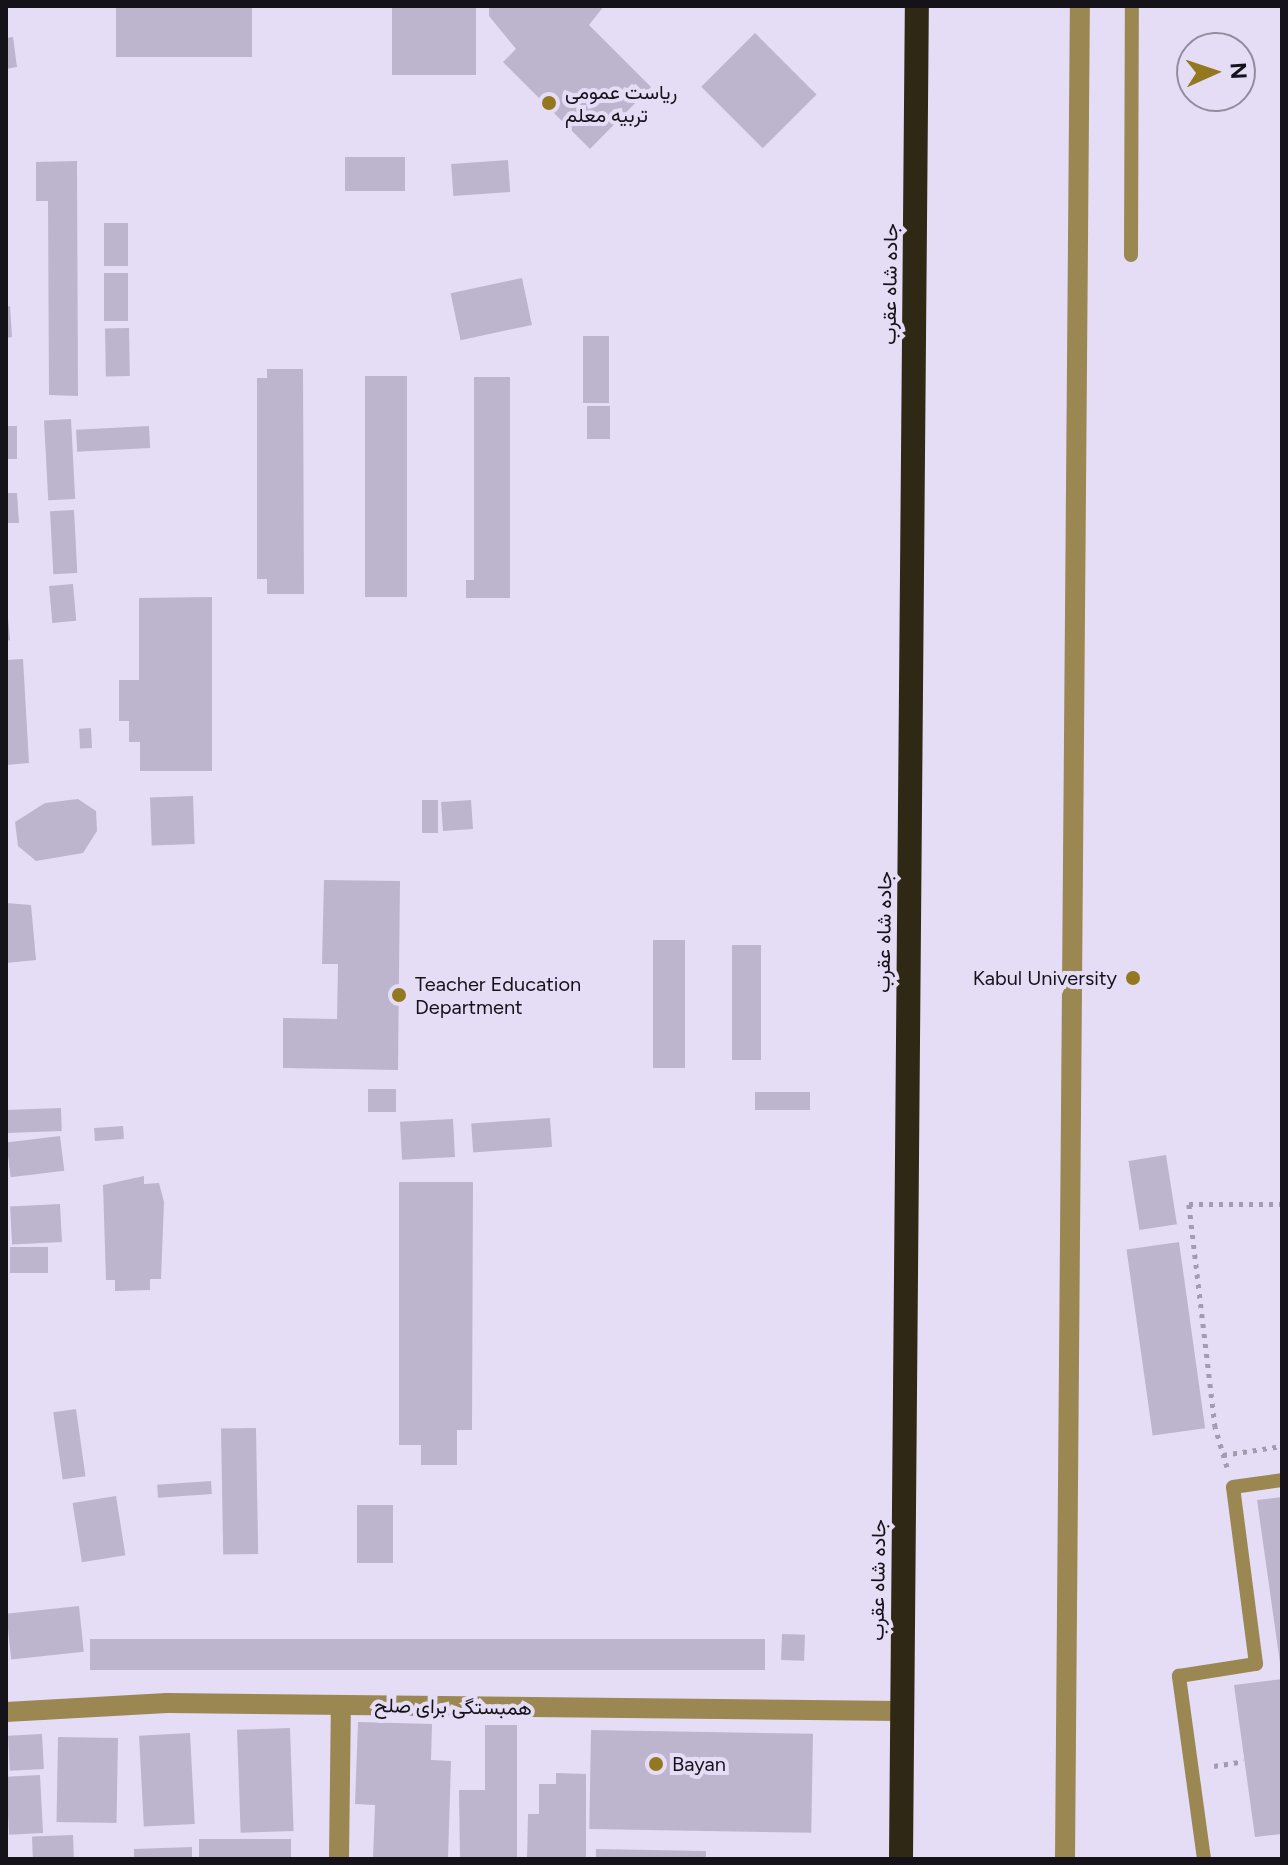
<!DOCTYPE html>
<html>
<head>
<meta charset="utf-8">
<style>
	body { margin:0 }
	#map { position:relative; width:1288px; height:1865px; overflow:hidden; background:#e5ddf6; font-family:Figtree,Vazirmatn,sans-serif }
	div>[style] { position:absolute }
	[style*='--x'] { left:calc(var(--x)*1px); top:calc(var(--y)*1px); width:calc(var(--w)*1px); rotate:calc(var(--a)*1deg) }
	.building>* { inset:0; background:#bdb5cd; transform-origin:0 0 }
	.path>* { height:5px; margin-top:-2.5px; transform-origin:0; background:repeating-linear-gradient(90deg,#a39cb0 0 4px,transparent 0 10px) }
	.lane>* { height:14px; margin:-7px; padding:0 7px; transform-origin:7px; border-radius:7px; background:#9a8752 }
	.street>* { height:20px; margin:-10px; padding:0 10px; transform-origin:10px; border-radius:10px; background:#9a8752 }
	.highway>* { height:24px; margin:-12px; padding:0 12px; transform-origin:12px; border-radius:12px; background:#2f2815 }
	.dots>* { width:22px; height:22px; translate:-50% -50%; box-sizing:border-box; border:4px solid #e5ddf6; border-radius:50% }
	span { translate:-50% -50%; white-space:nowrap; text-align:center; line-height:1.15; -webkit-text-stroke:8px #e5ddf6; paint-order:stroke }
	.poi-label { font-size:20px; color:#15121a }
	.left { translate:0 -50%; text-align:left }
	.right { translate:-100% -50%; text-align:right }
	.street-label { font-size:20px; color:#15121a }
	.frame { position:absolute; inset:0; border:8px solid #15121a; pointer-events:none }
	.north { position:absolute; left:1176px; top:32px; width:80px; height:80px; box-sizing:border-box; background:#e5ddf6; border:2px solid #928c9e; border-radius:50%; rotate:87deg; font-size:22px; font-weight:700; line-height:32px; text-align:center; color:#15121a }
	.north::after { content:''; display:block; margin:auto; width:28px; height:36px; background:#94781f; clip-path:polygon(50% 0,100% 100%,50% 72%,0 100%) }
</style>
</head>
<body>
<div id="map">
	<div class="building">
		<i style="left:116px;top:6px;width:136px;height:51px"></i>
		<i style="left:392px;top:6px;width:84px;height:69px"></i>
		<i style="clip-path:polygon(489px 6px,604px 6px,589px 25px,651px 87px,590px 149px,503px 62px,516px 49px,489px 16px)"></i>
		<i style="left:755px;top:33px;width:87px;height:76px;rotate:45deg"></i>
		<i style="clip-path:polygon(13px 37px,17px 67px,6px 69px,6px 38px)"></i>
		<i style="left:405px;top:157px;width:34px;height:60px;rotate:90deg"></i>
		<i style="left:508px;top:160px;width:32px;height:57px;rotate:86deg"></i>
		<i style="clip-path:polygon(77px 161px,78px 396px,49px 395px,48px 201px,36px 201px,36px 162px)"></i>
		<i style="left:104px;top:223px;width:24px;height:43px"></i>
		<i style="left:104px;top:273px;width:24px;height:48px"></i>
		<i style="left:522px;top:278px;width:48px;height:73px;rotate:78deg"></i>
		<i style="clip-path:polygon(10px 306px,12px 337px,6px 338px,6px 307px)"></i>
		<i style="left:129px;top:328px;width:48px;height:24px;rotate:89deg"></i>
		<i style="left:583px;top:336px;width:26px;height:67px"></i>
		<i style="clip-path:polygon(267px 369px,303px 369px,304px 594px,267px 594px,267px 579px,257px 579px,257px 378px,267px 378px)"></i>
		<i style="left:365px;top:376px;width:42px;height:221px"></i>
		<i style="clip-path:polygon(474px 377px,510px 377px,510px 598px,466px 598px,466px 580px,474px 580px)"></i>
		<i style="left:587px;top:406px;width:23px;height:33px"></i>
		<i style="left:71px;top:419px;width:80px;height:27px;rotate:87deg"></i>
		<i style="left:6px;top:426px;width:11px;height:33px"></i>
		<i style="left:149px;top:426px;width:22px;height:73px;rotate:87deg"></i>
		<i style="clip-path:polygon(6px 493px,17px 493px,19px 523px,6px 523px)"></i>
		<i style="left:74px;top:510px;width:63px;height:24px;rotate:87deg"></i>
		<i style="left:73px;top:584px;width:37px;height:24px;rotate:85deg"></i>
		<i style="clip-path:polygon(212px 597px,212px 771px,140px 771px,140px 742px,129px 742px,129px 721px,119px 721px,119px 680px,139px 680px,139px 598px)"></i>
		<i style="clip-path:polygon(6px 618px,8px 618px,10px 640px,6px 641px)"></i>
		<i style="clip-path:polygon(23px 659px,29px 763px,6px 765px,6px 660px)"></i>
		<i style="left:91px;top:728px;width:20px;height:12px;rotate:87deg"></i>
		<i style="left:193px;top:796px;width:48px;height:43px;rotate:88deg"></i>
		<i style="clip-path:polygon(78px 799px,96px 811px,97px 831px,83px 853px,36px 861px,18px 846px,15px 822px,45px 803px)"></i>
		<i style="left:422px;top:800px;width:16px;height:33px"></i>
		<i style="left:471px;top:800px;width:29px;height:30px;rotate:86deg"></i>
		<i style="clip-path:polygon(324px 880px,400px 881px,398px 1070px,283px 1068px,283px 1018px,337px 1019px,338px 964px,322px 964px)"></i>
		<i style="clip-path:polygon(6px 903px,31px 905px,36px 960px,6px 963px)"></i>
		<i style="left:653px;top:940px;width:32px;height:128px"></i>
		<i style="left:732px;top:945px;width:29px;height:115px"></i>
		<i style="left:368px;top:1089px;width:28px;height:23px"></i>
		<i style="left:810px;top:1092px;width:18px;height:55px;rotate:90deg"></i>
		<i style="left:61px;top:1108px;width:23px;height:55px;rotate:88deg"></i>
		<i style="left:550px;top:1118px;width:29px;height:79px;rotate:86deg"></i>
		<i style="left:453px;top:1119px;width:38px;height:53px;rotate:87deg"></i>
		<i style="left:123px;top:1126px;width:13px;height:29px;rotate:86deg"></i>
		<i style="left:60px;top:1136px;width:35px;height:54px;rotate:83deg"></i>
		<i style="left:1166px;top:1155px;width:70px;height:38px;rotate:81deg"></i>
		<i style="clip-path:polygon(144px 1176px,144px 1184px,159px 1183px,164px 1202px,161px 1279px,150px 1279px,150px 1290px,115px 1291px,115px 1280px,106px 1280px,103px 1185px)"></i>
		<i style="clip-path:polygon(399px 1182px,473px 1182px,472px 1430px,457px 1430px,457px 1465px,421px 1465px,421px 1445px,399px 1445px)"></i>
		<i style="left:60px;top:1204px;width:38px;height:50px;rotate:87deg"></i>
		<i style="left:1179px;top:1242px;width:188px;height:53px;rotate:82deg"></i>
		<i style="left:48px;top:1247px;width:26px;height:38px;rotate:90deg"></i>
		<i style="left:76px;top:1409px;width:68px;height:23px;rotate:82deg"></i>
		<i style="left:256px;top:1428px;width:126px;height:35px;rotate:89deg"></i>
		<i style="left:211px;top:1481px;width:13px;height:54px;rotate:86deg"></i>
		<i style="left:116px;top:1496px;width:60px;height:44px;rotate:81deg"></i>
		<i style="clip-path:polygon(1282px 1497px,1282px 1662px,1280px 1663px,1257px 1500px)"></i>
		<i style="left:357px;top:1505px;width:36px;height:58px"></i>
		<i style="left:79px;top:1606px;width:46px;height:73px;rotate:84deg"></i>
		<i style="left:782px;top:1634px;width:23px;height:26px;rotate:2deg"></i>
		<i style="left:90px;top:1639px;width:675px;height:31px"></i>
		<i style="clip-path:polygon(1282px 1679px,1282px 1834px,1255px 1837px,1234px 1685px)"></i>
		<i style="clip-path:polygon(358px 1722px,432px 1724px,431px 1760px,451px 1761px,448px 1859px,373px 1859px,375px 1805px,355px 1804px)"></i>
		<i style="clip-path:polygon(485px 1725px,517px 1725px,517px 1859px,460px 1859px,459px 1790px,485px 1790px)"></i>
		<i style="left:290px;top:1728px;width:103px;height:53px;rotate:88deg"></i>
		<i style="left:591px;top:1730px;width:222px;height:99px;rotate:1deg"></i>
		<i style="left:190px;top:1733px;width:91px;height:51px;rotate:87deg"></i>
		<i style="left:42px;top:1734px;width:35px;height:34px;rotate:87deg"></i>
		<i style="left:58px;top:1737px;width:60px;height:85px;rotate:1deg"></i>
		<i style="clip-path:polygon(556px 1773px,586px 1774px,586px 1859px,527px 1859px,528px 1814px,539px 1814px,539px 1784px,556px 1784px)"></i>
		<i style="left:40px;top:1775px;width:58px;height:34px;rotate:87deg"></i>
		<i style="left:73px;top:1835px;width:24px;height:41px;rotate:88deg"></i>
		<i style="left:291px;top:1839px;width:20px;height:92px;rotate:90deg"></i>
		<i style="clip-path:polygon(192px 1847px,192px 1859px,134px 1859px,134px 1849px)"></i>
		<i style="left:596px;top:1849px;width:110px;height:10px;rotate:1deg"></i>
	</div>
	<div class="path">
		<i style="--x:1223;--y:1455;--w:60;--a:-8.7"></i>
		<i style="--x:1227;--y:1467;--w:42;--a:-106.7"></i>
		<i style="--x:1215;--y:1427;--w:225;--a:-96.7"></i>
		<i style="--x:1189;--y:1204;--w:93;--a:0"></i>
		<i style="--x:1214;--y:1766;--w:30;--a:-9"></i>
	</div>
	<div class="lane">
		<i style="--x:1131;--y:255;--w:249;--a:-89.8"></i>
		<i style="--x:1204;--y:1859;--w:185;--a:-97.8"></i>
		<i style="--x:1179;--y:1676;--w:78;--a:-8.9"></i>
		<i style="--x:1256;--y:1664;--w:178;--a:-97.4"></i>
		<i style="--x:1233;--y:1487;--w:49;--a:-8.1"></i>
	</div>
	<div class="street">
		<i style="--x:6;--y:1712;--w:161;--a:-3.2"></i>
		<i style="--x:167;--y:1703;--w:734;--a:0.62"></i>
		<i style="--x:339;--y:1859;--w:153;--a:-89.3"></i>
		<i style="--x:1065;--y:1859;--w:1853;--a:-89.54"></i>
	</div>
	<div class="highway">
		<i style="--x:901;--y:1859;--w:1853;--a:-89.51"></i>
	</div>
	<div class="dots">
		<i style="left:549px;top:103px;background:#94781f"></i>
		<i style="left:1133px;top:978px;background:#94781f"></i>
		<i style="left:399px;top:995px;background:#94781f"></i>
		<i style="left:656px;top:1764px;background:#94781f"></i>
	</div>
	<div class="poi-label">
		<span class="left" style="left:565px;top:104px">ریاست عمومی<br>تربیه معلم</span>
		<span class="right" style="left:1117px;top:978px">Kabul University</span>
		<span class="left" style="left:415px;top:996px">Teacher Education<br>Department</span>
		<span class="left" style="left:672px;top:1764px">Bayan</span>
	</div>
	<div class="street-label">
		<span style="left:890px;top:284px;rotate:-89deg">جاده شاه عقرب</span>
		<span style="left:884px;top:932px;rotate:-89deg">جاده شاه عقرب</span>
		<span style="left:878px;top:1580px;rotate:-89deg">جاده شاه عقرب</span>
		<span style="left:453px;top:1707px;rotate:1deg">همبستگی برای صلح</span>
	</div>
	<div class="frame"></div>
	<div class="north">N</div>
</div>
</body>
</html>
